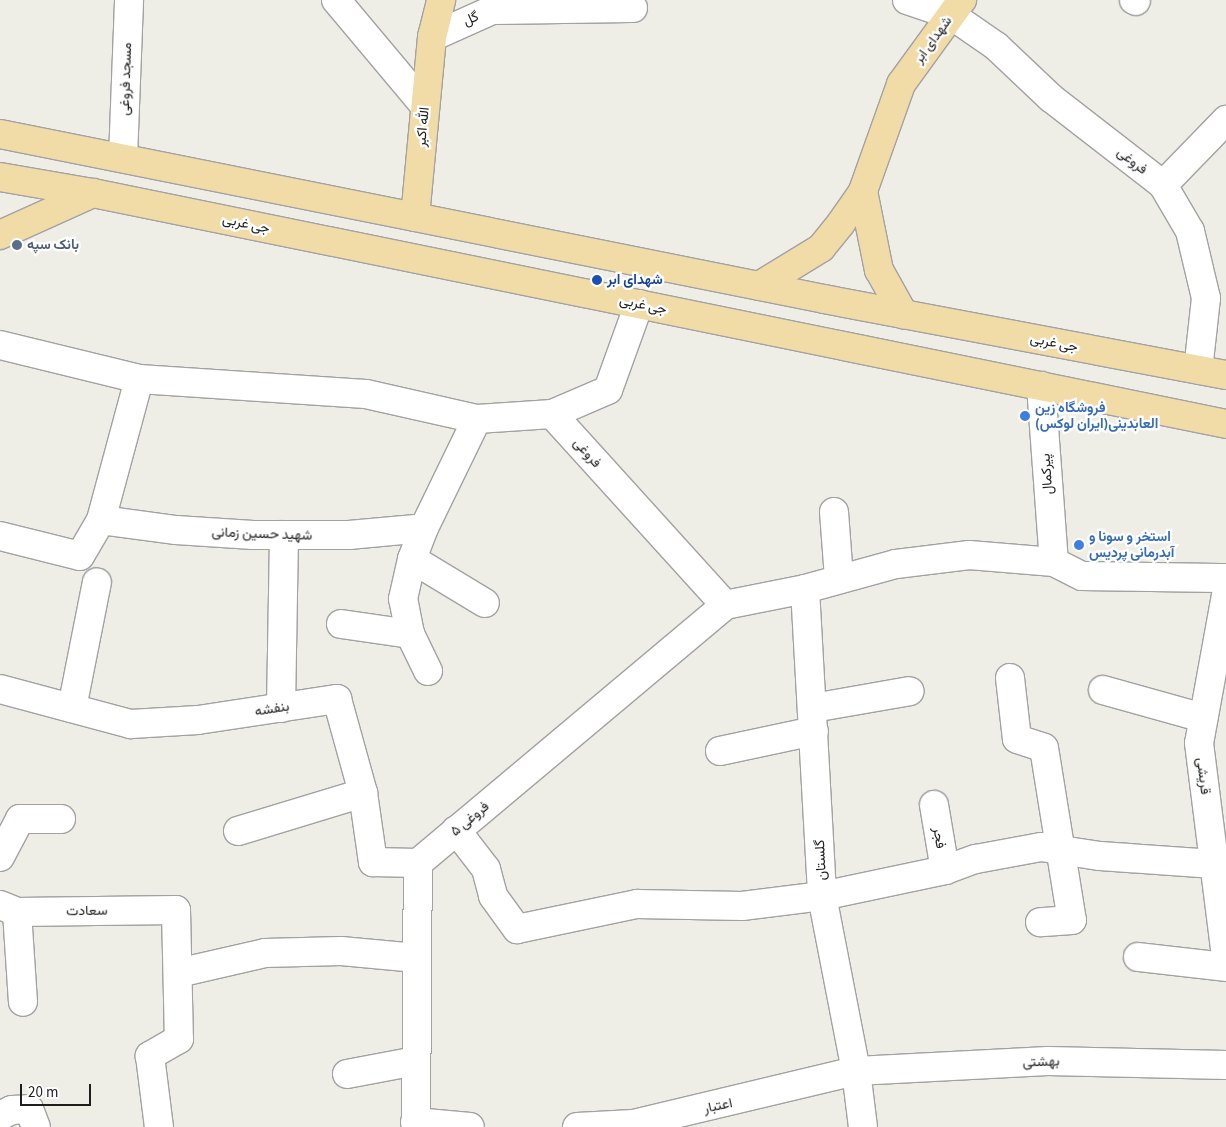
<!DOCTYPE html>
<html>
<head>
<meta charset="utf-8">
<style>
	body { margin:0 }
	#map { position:relative; width:1226px; height:1127px; overflow:hidden; background:#eeede6; font-family:"Source Sans 3",Vazirmatn,sans-serif }
	div>[style] { position:absolute }
	[style*='--x'] { left:calc(var(--x)*1px); top:calc(var(--y)*1px); width:calc(var(--w)*1px); rotate:calc(var(--a)*1deg) }
	.roads { filter:drop-shadow(1px 0 #a2a2a2) drop-shadow(-1px 0 #a2a2a2) drop-shadow(0 1px #a2a2a2) drop-shadow(0 -1px #a2a2a2) }
	.minor>* { height:28px; margin:-14px; padding:0 14px; transform-origin:14px; border-radius:14px; background:#fff }
	.major>* { height:28px; margin:-14px; padding:0 14px; transform-origin:14px; border-radius:14px; background:#f1dca8 }
	.dots>* { width:14px; height:14px; translate:-50% -50%; box-sizing:border-box; border:2px solid #fff; border-radius:50% }
	span { translate:-50% -50%; white-space:nowrap; text-align:center; line-height:1.15; -webkit-text-stroke:4.5px #fff; paint-order:stroke }
	.street-label { font-size:14px; color:#1e1e1e }
	.service-label { font-size:14px; color:#4e5e75; font-weight:700 }
	.left { translate:0 -50%; text-align:left }
	.transit-label { font-size:14px; color:#164399; font-weight:700 }
	.shop-label { font-size:14px; color:#366cbe; font-weight:700 }
	.scale { position:absolute; left:20px; top:1084px; width:71px; height:22px; box-sizing:border-box; border:2px solid #1e1e1e; border-top:0; padding-left:6px; font-size:15px; line-height:18px; white-space:nowrap; color:#1e1e1e; -webkit-text-stroke:4px #fff; paint-order:stroke }
</style>
</head>
<body>
<div id="map">
	<div class="roads">
		<div class="minor">
			<i style="--x:336;--y:0;--w:138;--a:50"></i>
			<i style="--x:907;--y:0;--w:46;--a:18.8"></i>
			<i style="--x:951;--y:15;--w:55;--a:34.6"></i>
			<i style="--x:996;--y:46;--w:76;--a:43.4"></i>
			<i style="--x:1051;--y:98;--w:142;--a:37.8"></i>
			<i style="--x:1163;--y:185;--w:53;--a:59.6"></i>
			<i style="--x:1190;--y:231;--w:69;--a:76.6"></i>
			<i style="--x:1206;--y:298;--w:72;--a:96.3"></i>
			<i style="--x:1134;--y:0;--w:2;--a:27"></i>
			<i style="--x:432;--y:37;--w:66;--a:-24.2"></i>
			<i style="--x:492;--y:10;--w:141;--a:-0.8"></i>
			<i style="--x:123;--y:158;--w:158;--a:-87.8"></i>
			<i style="--x:1163;--y:185;--w:91;--a:-45.9"></i>
			<i style="--x:639;--y:304;--w:91;--a:109.8"></i>
			<i style="--x:608;--y:390;--w:61;--a:156.8"></i>
			<i style="--x:552;--y:414;--w:258;--a:47.8"></i>
			<i style="--x:0;--y:345;--w:143;--a:13.7"></i>
			<i style="--x:139;--y:379;--w:227;--a:3.8"></i>
			<i style="--x:366;--y:394;--w:114;--a:12.7"></i>
			<i style="--x:477;--y:419;--w:75;--a:-3.8"></i>
			<i style="--x:1041;--y:386;--w:176;--a:85.8"></i>
			<i style="--x:834;--y:512;--w:67;--a:85.7"></i>
			<i style="--x:101;--y:520;--w:76;--a:7.6"></i>
			<i style="--x:176;--y:530;--w:77;--a:3.7"></i>
			<i style="--x:253;--y:535;--w:96;--a:0"></i>
			<i style="--x:349;--y:535;--w:75;--a:-5.3"></i>
			<i style="--x:0;--y:536;--w:82;--a:14"></i>
			<i style="--x:80;--y:556;--w:42;--a:-59.7"></i>
			<i style="--x:101;--y:520;--w:146;--a:-74.9"></i>
			<i style="--x:412;--y:559;--w:85;--a:31.1"></i>
			<i style="--x:805;--y:589;--w:307;--a:86.8"></i>
			<i style="--x:822;--y:896;--w:178;--a:79"></i>
			<i style="--x:856;--y:1071;--w:56;--a:82.9"></i>
			<i style="--x:1226;--y:595;--w:150;--a:100.3"></i>
			<i style="--x:1199;--y:743;--w:217;--a:82.8"></i>
			<i style="--x:341;--y:624;--w:70;--a:8.2"></i>
			<i style="--x:428;--y:671;--w:41;--a:-115.9"></i>
			<i style="--x:410;--y:634;--w:36;--a:-101"></i>
			<i style="--x:403;--y:599;--w:41;--a:-77.3"></i>
			<i style="--x:412;--y:559;--w:33;--a:-69"></i>
			<i style="--x:424;--y:528;--w:121;--a:-64.1"></i>
			<i style="--x:1010;--y:678;--w:61;--a:83.5"></i>
			<i style="--x:1017;--y:739;--w:28;--a:18"></i>
			<i style="--x:1044;--y:748;--w:174;--a:80.8"></i>
			<i style="--x:1072;--y:920;--w:32;--a:176"></i>
			<i style="--x:0;--y:689;--w:136;--a:15"></i>
			<i style="--x:131;--y:724;--w:67;--a:-3.4"></i>
			<i style="--x:198;--y:720;--w:141;--a:-8.6"></i>
			<i style="--x:337;--y:699;--w:98;--a:74.5"></i>
			<i style="--x:363;--y:793;--w:70;--a:81.8"></i>
			<i style="--x:373;--y:862;--w:45;--a:1.3"></i>
			<i style="--x:1103;--y:690;--w:104;--a:15.6"></i>
			<i style="--x:72;--y:708;--w:128;--a:-78.8"></i>
			<i style="--x:281;--y:708;--w:173;--a:-89"></i>
			<i style="--x:813;--y:708;--w:98;--a:-9.9"></i>
			<i style="--x:720;--y:751;--w:96;--a:-12"></i>
			<i style="--x:934;--y:805;--w:66;--a:80.4"></i>
			<i style="--x:456;--y:830;--w:49;--a:52.4"></i>
			<i style="--x:486;--y:869;--w:28;--a:75"></i>
			<i style="--x:493;--y:896;--w:41;--a:54"></i>
			<i style="--x:517;--y:929;--w:123;--a:-11.8"></i>
			<i style="--x:637;--y:904;--w:105;--a:1.1"></i>
			<i style="--x:742;--y:906;--w:81;--a:-7.1"></i>
			<i style="--x:822;--y:896;--w:126;--a:-11.9"></i>
			<i style="--x:945;--y:870;--w:33;--a:-20"></i>
			<i style="--x:976;--y:859;--w:66;--a:-10.5"></i>
			<i style="--x:1041;--y:847;--w:60;--a:8.7"></i>
			<i style="--x:1100;--y:856;--w:114;--a:4"></i>
			<i style="--x:238;--y:831;--w:131;--a:-16.9"></i>
			<i style="--x:0;--y:857;--w:43;--a:-62.2"></i>
			<i style="--x:20;--y:819;--w:41;--a:0"></i>
			<i style="--x:0;--y:905;--w:18;--a:22"></i>
			<i style="--x:17;--y:912;--w:159;--a:-0.7"></i>
			<i style="--x:176;--y:910;--w:129;--a:88.7"></i>
			<i style="--x:179;--y:1039;--w:34;--a:150"></i>
			<i style="--x:150;--y:1056;--w:72;--a:82.8"></i>
			<i style="--x:17;--y:912;--w:90;--a:86.2"></i>
			<i style="--x:1138;--y:957;--w:89;--a:6.5"></i>
			<i style="--x:178;--y:973;--w:89;--a:-12.9"></i>
			<i style="--x:265;--y:953;--w:76;--a:-1.5"></i>
			<i style="--x:341;--y:951;--w:76;--a:5.3"></i>
			<i style="--x:347;--y:1074;--w:70;--a:-10.7"></i>
			<i style="--x:0;--y:1116;--w:13;--a:-27"></i>
			<i style="--x:12;--y:1110;--w:17;--a:-3"></i>
			<i style="--x:29;--y:1109;--w:19;--a:69"></i>
			<i style="--x:415;--y:1122;--w:55;--a:5.2"></i>
			<i style="--x:416;--y:1127;--w:264;--a:-89.6"></i>
			<i style="--x:418;--y:863;--w:401;--a:-40"></i>
			<i style="--x:725;--y:605;--w:82;--a:-11.3"></i>
			<i style="--x:805;--y:589;--w:94;--a:-15.4"></i>
			<i style="--x:896;--y:564;--w:74;--a:-7"></i>
			<i style="--x:969;--y:555;--w:85;--a:4.7"></i>
			<i style="--x:1054;--y:562;--w:31;--a:27"></i>
			<i style="--x:1082;--y:576;--w:144;--a:0.8"></i>
			<i style="--x:577;--y:1127;--w:56;--a:-3.1"></i>
			<i style="--x:633;--y:1124;--w:229;--a:-13.4"></i>
			<i style="--x:856;--y:1071;--w:192;--a:-3"></i>
			<i style="--x:1048;--y:1061;--w:178;--a:1.3"></i>
		</div>
		<div class="major">
			<i style="--x:0;--y:134;--w:840;--a:11.32"></i>
			<i style="--x:824;--y:299;--w:409;--a:10.7"></i>
			<i style="--x:0;--y:177;--w:94;--a:9.8"></i>
			<i style="--x:93;--y:193;--w:1156;--a:11.52"></i>
			<i style="--x:863;--y:191;--w:81;--a:78.6"></i>
			<i style="--x:879;--y:270;--w:51;--a:60.9"></i>
			<i style="--x:415;--y:217;--w:181;--a:-84.6"></i>
			<i style="--x:432;--y:37;--w:38;--a:-76"></i>
			<i style="--x:0;--y:235;--w:102;--a:-24.3"></i>
			<i style="--x:759;--y:286;--w:73;--a:-31.5"></i>
			<i style="--x:821;--y:248;--w:32;--a:-51"></i>
			<i style="--x:841;--y:223;--w:39;--a:-55"></i>
			<i style="--x:863;--y:191;--w:114;--a:-70.4"></i>
			<i style="--x:901;--y:84;--w:104;--a:-54"></i>
		</div>
	</div>
	<div class="dots">
		<i style="left:17px;top:245px;background:#5c6f8a"></i>
		<i style="left:597px;top:280px;background:#1a4fb4"></i>
		<i style="left:1025px;top:416px;background:#3f7fe0"></i>
		<i style="left:1079px;top:545px;background:#3f7fe0"></i>
	</div>
	<div class="street-label">
		<span style="left:471px;top:19px;rotate:-24deg">گل</span>
		<span style="left:933px;top:40px;rotate:-54deg">شهدای ابر</span>
		<span style="left:126px;top:79px;rotate:-88deg">مسجد فروغی</span>
		<span style="left:423px;top:127px;rotate:-85deg">الله اکبر</span>
		<span style="left:1132px;top:161px;rotate:38deg">فروغی</span>
		<span style="left:246px;top:224px;rotate:12deg">جی غربی</span>
		<span style="left:643px;top:305px;rotate:12deg">جی غربی</span>
		<span style="left:1054px;top:343px;rotate:11deg">جی غربی</span>
		<span style="left:587px;top:453px;rotate:48deg">فروغی</span>
		<span style="left:1047px;top:474px;rotate:-94deg">پیرکمال</span>
		<span style="left:262px;top:534px;rotate:2deg">شهید حسین زمانی</span>
		<span style="left:272px;top:709px;rotate:-9deg">بنفشه</span>
		<span style="left:1203px;top:776px;rotate:83deg">قریشی</span>
		<span style="left:470px;top:819px;rotate:-40deg">فروغی ۵</span>
		<span style="left:939px;top:838px;rotate:81deg">فجر</span>
		<span style="left:821px;top:860px;rotate:-93deg">گلستان</span>
		<span style="left:87px;top:911px;rotate:-1deg">سعادت</span>
		<span style="left:1041px;top:1062px;rotate:-2deg">بهشتی</span>
		<span style="left:718px;top:1106px;rotate:-12deg">اعتبار</span>
	</div>
	<div class="service-label">
		<span class="left" style="left:27px;top:245px">بانک سپه</span>
	</div>
	<div class="transit-label">
		<span class="left" style="left:607px;top:280px">شهدای ابر</span>
	</div>
	<div class="shop-label">
		<span class="left" style="left:1035px;top:416px">فروشگاه زین<br>العابدینی(ایران لوکس)</span>
		<span class="left" style="left:1089px;top:545px">استخر و سونا و<br>آبدرمانی پردیس</span>
	</div>
	<div class="scale">20 m</div>
</div>
</body>
</html>
